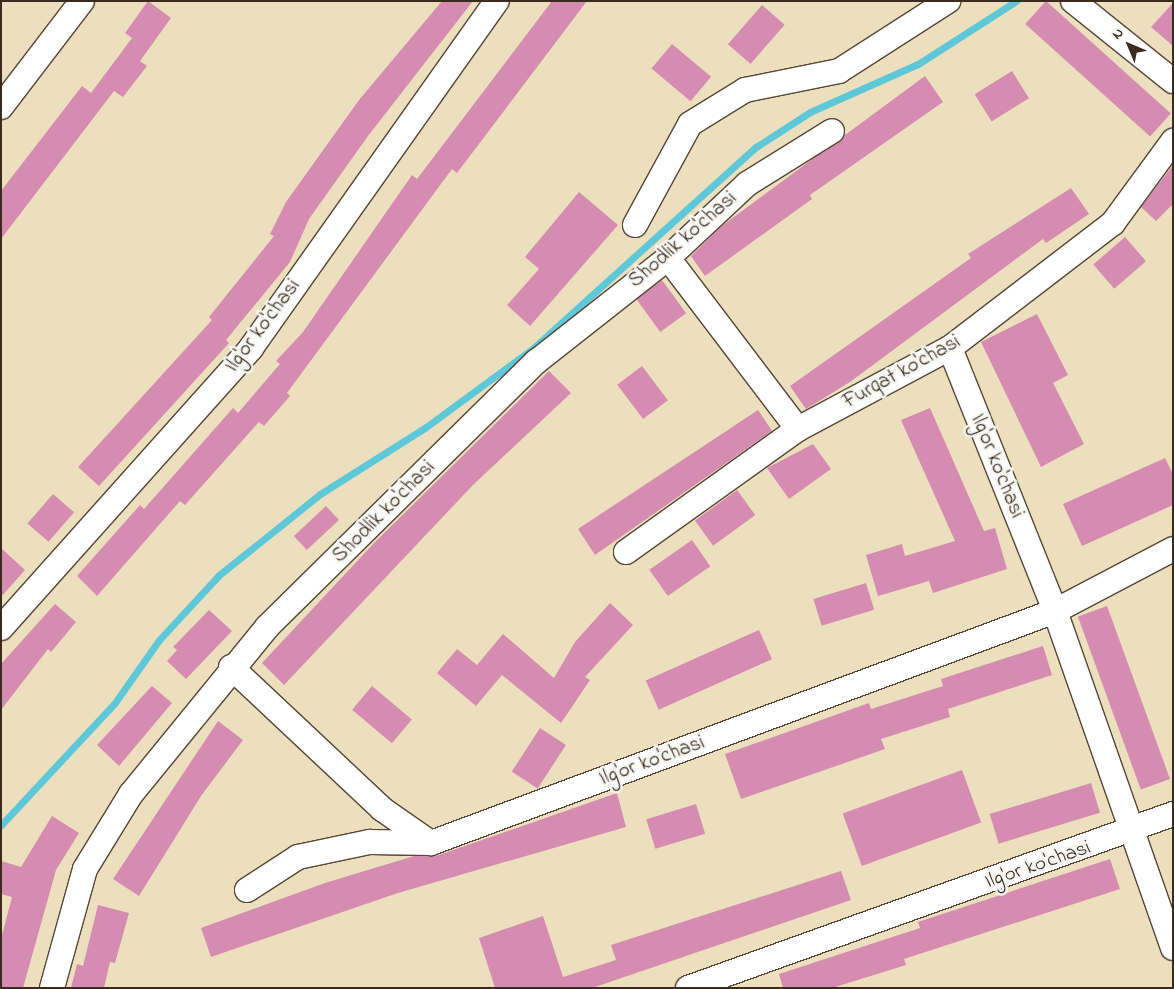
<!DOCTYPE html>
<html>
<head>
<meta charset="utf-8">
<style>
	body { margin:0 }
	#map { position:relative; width:1174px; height:989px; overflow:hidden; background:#ecdfbe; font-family:"Indie Flower",sans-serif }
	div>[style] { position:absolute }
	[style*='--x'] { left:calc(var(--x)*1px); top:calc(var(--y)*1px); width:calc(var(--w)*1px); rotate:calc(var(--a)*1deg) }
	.stream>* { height:7px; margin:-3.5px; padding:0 3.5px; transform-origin:3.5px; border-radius:3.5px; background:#5ec8d8 }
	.building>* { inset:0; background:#d68cb1; transform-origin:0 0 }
	.roads { filter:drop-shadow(1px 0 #564536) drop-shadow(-1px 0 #564536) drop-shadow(0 1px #564536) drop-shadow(0 -1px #564536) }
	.street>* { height:24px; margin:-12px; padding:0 12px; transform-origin:12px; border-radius:12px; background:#fff }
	span { translate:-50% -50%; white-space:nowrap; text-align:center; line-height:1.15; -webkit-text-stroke:5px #f6f6f2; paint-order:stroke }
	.street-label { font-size:21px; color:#3b2a1e }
	.frame { position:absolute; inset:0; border:2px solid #3b2a1e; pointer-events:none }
	.north { position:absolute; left:1104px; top:20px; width:50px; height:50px; -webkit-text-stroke:4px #f6f6f2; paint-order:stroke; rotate:315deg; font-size:14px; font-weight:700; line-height:20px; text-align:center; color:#3b2a1e }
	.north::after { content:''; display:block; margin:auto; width:18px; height:22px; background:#3b2a1e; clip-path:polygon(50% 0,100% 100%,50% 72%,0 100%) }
</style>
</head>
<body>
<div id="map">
	<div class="stream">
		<i style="--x:1;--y:825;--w:166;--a:-47"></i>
		<i style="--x:114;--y:704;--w:78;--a:-54.9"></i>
		<i style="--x:159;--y:640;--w:88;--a:-47.3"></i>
		<i style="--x:219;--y:575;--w:129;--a:-38.7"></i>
		<i style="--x:320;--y:494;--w:125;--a:-32.3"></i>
		<i style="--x:426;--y:427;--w:130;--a:-36.3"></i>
		<i style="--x:531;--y:350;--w:303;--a:-42.1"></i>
		<i style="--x:756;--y:147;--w:64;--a:-32.9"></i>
		<i style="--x:810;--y:112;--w:118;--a:-24"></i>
		<i style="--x:918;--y:64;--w:117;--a:-32.7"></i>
	</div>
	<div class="building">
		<i style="clip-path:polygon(148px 1px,171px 18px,140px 61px,147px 66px,123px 97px,114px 91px,1px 239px,1px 191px,82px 86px,91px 93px,132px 38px,125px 33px)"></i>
		<i style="clip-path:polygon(442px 1px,473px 1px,368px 136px,309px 219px,290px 262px,226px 340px,229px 343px,99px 486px,78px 467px,212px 320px,209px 317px,274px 236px,270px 234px,286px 202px,359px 100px)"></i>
		<i style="clip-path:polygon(552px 1px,587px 1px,457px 173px,452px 169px,287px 393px,290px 396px,264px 426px,259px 422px,185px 505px,180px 501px,97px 596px,77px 576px,140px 505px,144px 509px,233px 408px,238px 413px,280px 364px,276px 361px,303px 332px,412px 175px,417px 179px)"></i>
		<i style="left:1046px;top:1px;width:168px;height:31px;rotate:42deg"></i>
		<i style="clip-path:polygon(1173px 3px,1173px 46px,1151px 27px)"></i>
		<i style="left:762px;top:5px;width:30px;height:52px;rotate:41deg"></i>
		<i style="left:672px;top:44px;width:51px;height:32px;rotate:40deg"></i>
		<i style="left:1012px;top:71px;width:32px;height:44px;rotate:58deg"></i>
		<i style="clip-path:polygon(925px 76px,943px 102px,810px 195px,812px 199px,705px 276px,691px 256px,723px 225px)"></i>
		<i style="clip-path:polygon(1173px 165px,1173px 204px,1156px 221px,1141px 207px)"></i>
		<i style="clip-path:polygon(1071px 188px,1089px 214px,1046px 243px,1043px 239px,850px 382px,806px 409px,790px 386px,971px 258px,968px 254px)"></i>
		<i style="clip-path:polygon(579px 192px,618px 225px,530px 326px,507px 305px,539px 269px,525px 257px)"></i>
		<i style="left:1125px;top:237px;width:32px;height:42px;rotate:49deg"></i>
		<i style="left:662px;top:280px;width:41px;height:32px;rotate:54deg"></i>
		<i style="clip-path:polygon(1037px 314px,1068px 375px,1053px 383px,1084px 444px,1041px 467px,981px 342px)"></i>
		<i style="left:642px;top:366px;width:43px;height:31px;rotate:53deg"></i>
		<i style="clip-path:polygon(549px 371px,571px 393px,473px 485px,284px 685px,262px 663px,375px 542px)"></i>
		<i style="clip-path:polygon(930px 408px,984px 531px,995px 528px,1007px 569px,933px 593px,929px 581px,878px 596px,866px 555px,902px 544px,905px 556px,955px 541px,901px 420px)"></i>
		<i style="clip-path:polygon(758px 410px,772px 431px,595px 555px,578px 529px)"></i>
		<i style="clip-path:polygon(813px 444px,831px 469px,789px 499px,767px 468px)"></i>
		<i style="clip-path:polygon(1165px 458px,1173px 474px,1173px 505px,1082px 546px,1063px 504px)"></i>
		<i style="left:737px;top:490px;width:31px;height:52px;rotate:54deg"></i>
		<i style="left:53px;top:494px;width:28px;height:39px;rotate:41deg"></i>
		<i style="left:326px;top:506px;width:19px;height:44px;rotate:47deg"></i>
		<i style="left:692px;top:540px;width:32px;height:52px;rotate:55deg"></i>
		<i style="clip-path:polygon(1px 548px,25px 570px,1px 597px)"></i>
		<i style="left:866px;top:583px;width:28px;height:55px;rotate:73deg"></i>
		<i style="clip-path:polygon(610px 603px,633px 625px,585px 677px,590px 680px,561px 723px,502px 675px,476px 706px,437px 673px,457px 649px,477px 665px,503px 634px,554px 678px,575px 642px)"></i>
		<i style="clip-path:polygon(55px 604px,76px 622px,51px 652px,48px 649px,1px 710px,1px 664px)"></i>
		<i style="left:1107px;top:606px;width:184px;height:31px;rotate:70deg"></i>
		<i style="clip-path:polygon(209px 610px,232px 631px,186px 679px,167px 661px,177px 650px,173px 647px)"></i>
		<i style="left:759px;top:630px;width:32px;height:124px;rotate:66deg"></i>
		<i style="clip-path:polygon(1043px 646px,1052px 675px,948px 709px,950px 717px,881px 739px,885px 749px,741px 799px,725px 754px,869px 703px,871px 709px,943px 686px,941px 679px)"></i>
		<i style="clip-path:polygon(152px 686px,172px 703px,119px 766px,97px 745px)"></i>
		<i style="left:372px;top:686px;width:52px;height:31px;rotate:40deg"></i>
		<i style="clip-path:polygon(218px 721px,243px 740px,201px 796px,139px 896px,113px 879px)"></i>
		<i style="left:540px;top:728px;width:31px;height:52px;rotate:33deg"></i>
		<i style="left:962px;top:770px;width:56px;height:127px;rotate:70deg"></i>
		<i style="left:1091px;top:783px;width:31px;height:106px;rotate:73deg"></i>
		<i style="clip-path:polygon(617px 793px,626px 827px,398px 893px,211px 957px,201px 928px,325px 883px,414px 856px,436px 856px)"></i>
		<i style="left:696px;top:804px;width:31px;height:52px;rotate:73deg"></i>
		<i style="clip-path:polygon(52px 816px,79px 833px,56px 870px,23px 988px,1px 988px,1px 939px,12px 897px,1px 894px,1px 861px,21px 867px)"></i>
		<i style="clip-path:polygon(1110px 859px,1120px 889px,904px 959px,906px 965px,832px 988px,783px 988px,779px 974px,920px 928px,918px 922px)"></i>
		<i style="clip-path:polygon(841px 871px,851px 900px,592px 988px,495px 988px,479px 938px,543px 916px,563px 977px,616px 960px,611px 945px)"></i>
		<i style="clip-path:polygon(98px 905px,129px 913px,115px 963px,110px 962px,104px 988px,71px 988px,77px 964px,83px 966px)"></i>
	</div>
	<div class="roads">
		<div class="street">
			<i style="--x:1073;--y:1;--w:128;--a:38.7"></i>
			<i style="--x:1;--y:107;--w:133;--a:-52.6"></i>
			<i style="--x:635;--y:225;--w:115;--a:-61.4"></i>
			<i style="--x:690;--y:124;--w:65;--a:-31.7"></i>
			<i style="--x:745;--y:90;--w:96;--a:-11.4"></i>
			<i style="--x:839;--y:71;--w:130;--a:-32.7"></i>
			<i style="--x:668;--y:258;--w:215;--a:52.8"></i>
			<i style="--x:950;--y:348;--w:283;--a:68.2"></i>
			<i style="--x:1055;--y:611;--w:357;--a:70.7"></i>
			<i style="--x:626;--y:552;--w:211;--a:-35.6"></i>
			<i style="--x:798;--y:429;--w:172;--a:-28.1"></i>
			<i style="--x:950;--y:348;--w:205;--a:-37.5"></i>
			<i style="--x:1113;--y:223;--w:102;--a:-53.8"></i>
			<i style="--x:1;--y:628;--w:375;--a:-48.2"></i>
			<i style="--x:251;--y:348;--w:425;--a:-54.7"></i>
			<i style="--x:231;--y:667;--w:207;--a:43.2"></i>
			<i style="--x:382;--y:809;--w:60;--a:34.8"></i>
			<i style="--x:247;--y:890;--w:61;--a:-32.9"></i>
			<i style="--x:298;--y:857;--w:74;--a:-11.8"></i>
			<i style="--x:370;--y:842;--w:61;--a:0.9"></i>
			<i style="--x:431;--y:843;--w:666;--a:-20.39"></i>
			<i style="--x:1055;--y:611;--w:133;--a:-27.7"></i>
			<i style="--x:52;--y:988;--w:123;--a:-74.5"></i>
			<i style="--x:85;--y:869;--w:88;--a:-58.5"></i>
			<i style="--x:131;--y:794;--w:215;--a:-50.8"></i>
			<i style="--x:267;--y:627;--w:378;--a:-44.6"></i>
			<i style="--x:536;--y:362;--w:168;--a:-38.2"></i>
			<i style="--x:668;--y:258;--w:108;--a:-43.1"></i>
			<i style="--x:747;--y:184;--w:100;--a:-31.9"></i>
			<i style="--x:688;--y:988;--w:515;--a:-19.74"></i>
		</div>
	</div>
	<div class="street-label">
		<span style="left:683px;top:240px;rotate:-41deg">Shodlik ko'chasi</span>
		<span style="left:263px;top:326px;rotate:-53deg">Ilg'or ko'chasi</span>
		<span style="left:902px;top:372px;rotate:-29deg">Furqat ko'chasi</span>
		<span style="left:997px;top:466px;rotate:68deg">Ilg'or ko'chasi</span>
		<span style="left:384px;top:512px;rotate:-45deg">Shodlik ko'chasi</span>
		<span style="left:652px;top:761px;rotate:-20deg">Ilg'or ko'chasi</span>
		<span style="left:1038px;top:865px;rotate:-19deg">Ilg'or ko'chasi</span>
	</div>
	<div class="frame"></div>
	<div class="north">N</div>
</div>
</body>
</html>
